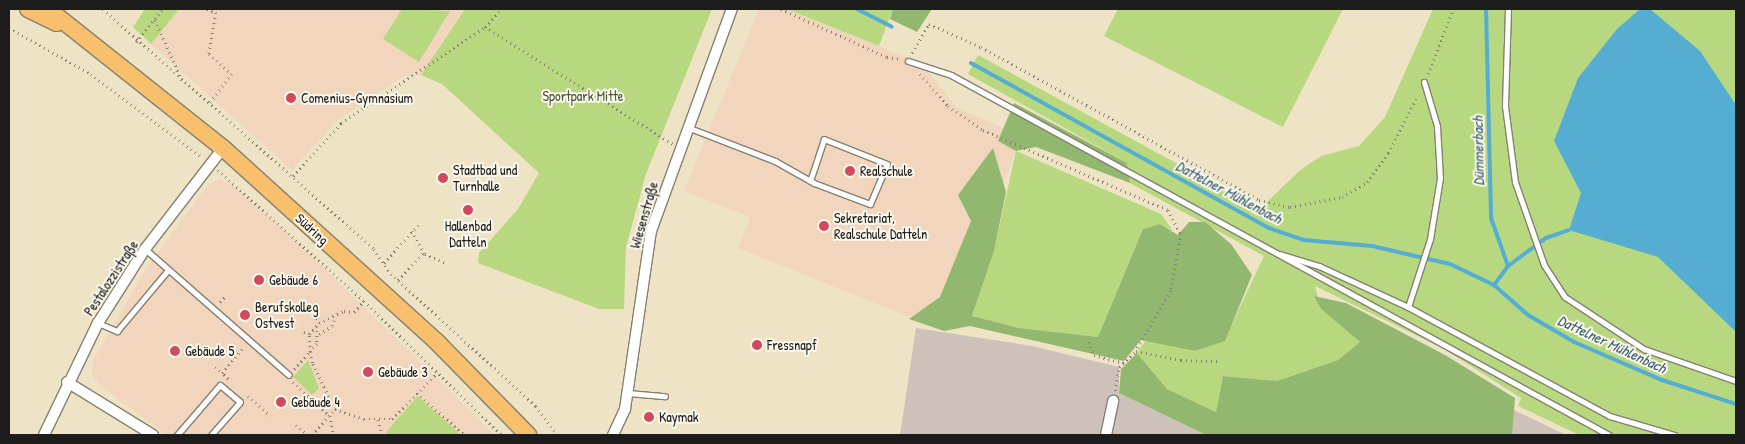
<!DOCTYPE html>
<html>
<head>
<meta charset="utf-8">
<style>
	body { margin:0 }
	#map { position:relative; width:1745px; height:444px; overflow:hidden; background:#eee4c5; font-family:"Patrick Hand",sans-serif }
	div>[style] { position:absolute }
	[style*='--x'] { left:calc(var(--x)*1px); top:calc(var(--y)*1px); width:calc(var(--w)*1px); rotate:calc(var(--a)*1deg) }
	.built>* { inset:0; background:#f1d5bd }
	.industrial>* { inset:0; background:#cec1ba }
	.green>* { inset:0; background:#b7d87f }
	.forest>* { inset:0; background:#91b86e }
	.water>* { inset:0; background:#55aed2 }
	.stream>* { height:4px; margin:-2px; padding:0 2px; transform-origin:2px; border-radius:2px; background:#55aed2 }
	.path>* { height:2.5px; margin-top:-1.25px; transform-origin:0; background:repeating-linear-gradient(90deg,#858070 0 1px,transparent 0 5px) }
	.roads { filter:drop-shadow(1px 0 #858070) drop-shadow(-1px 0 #858070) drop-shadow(0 1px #858070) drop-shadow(0 -1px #858070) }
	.service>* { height:5px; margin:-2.5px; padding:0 2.5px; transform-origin:2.5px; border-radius:2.5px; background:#fff }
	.minor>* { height:10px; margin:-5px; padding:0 5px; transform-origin:5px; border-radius:5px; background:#fff }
	.primary>* { height:16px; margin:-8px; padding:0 8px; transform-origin:8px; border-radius:8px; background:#f8bf6c }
	.dots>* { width:14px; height:14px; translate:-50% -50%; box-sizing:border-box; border:2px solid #fbf7ec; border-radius:50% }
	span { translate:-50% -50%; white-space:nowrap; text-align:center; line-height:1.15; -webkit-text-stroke:4px #fbf7ec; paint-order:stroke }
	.park-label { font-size:14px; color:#4a543a }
	.poi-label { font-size:14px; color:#1c1c1c }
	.left { translate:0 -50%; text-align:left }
	.street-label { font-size:14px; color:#1c1c1c }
	.water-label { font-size:15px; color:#365e6e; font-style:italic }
	.frame { position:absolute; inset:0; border:10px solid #1c1c1c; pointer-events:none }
</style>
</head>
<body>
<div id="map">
	<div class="built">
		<i style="clip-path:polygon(179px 9px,465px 9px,421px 75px,404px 76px,338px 120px,292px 170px,151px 44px)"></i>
		<i style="clip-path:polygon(759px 9px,787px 9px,922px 64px,957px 108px,1022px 136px,944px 331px,738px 248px,750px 217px,684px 191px)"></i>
		<i style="clip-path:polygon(219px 179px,234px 187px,285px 230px,495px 435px,166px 435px,101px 386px,92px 375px,93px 361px,145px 270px,207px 186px)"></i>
	</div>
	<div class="industrial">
		<i style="clip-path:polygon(916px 328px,1032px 346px,1119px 367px,1119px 393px,1206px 435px,900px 435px)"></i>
		<i style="clip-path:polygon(1512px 409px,1566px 435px,1510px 435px)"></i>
	</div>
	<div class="green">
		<i style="clip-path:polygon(145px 9px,179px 9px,151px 44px,133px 27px)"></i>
		<i style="clip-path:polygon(402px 9px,450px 11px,419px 62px,383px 39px)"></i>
		<i style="clip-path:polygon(465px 9px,712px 9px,646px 174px,626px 247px,624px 309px,599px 309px,478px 263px,479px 253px,518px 209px,539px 173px,442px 84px,421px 75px)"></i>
		<i style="clip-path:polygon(787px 9px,893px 9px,879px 46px)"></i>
		<i style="clip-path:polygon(1118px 9px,1343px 9px,1283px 127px,1104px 36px)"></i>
		<i style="clip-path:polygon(1433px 9px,1736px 9px,1736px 435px,1579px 435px,1518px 406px,1521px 398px,1444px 349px,1315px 286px,1321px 309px,1360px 342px,1338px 360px,1277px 381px,1223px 376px,1216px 412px,1167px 389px,1137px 353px,1146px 340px,1195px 351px,1224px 341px,1264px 256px,1130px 183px,1127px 163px,968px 74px,978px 55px,1260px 209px,1299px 171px,1321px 156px,1359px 146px,1385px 117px)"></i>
		<i style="clip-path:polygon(1016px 151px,1161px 214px,1173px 231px,1160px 224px,1143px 229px,1098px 337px,1019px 328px,972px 316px,994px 251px)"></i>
		<i style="clip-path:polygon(308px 360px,319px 388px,312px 395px,293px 377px)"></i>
		<i style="clip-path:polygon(418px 396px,461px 435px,389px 435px,386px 432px)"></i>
	</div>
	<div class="forest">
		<i style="clip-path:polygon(893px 9px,932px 9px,917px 32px,890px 19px)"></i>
		<i style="clip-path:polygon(1014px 103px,1127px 163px,1130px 183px,1036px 147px,1016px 151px,998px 141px)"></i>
		<i style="clip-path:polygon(993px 148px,1006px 192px,994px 251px,972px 316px,1019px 328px,1098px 337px,1143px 229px,1160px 224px,1178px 235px,1189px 222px,1205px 222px,1231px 244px,1252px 275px,1225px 341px,1195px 351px,1141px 340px,1124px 361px,970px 326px,944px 331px,909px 319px,940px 297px,971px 221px,958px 195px)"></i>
		<i style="clip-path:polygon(1314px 296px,1346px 303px,1445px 355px,1515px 398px,1512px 435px,1206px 435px,1119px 393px,1121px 369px,1137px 353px,1167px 389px,1216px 412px,1223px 376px,1277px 381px,1338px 360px,1360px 342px,1321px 309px)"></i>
	</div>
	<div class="water">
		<i style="clip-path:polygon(1640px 9px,1650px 9px,1700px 51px,1736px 105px,1736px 332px,1658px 257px,1569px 230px,1581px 193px,1554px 141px,1578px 78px,1617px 29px)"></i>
	</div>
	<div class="stream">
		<i style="--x:857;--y:9;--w:39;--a:27"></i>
		<i style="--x:1486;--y:9;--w:209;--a:88.6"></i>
		<i style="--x:1491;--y:218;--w:51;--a:70.5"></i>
		<i style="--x:1508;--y:266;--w:24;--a:126"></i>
		<i style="--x:971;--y:63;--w:341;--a:29"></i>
		<i style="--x:1269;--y:228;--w:37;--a:19"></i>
		<i style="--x:1304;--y:240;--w:68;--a:5"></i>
		<i style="--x:1372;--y:246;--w:80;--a:13"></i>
		<i style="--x:1450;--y:264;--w:49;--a:25.5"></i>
		<i style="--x:1494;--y:285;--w:45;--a:41.4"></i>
		<i style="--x:1528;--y:315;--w:53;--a:30.4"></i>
		<i style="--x:1574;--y:342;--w:96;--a:23.4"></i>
		<i style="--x:1662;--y:380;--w:78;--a:18"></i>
		<i style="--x:1508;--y:266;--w:47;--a:-36.4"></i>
		<i style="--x:1546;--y:238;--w:24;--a:-19"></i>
	</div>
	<div class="path">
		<i style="--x:103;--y:9;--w:362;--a:41.5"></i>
		<i style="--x:374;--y:249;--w:30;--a:56"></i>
		<i style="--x:391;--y:274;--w:196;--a:42.3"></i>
		<i style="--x:536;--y:406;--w:36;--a:53"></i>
		<i style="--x:207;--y:9;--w:10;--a:24"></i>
		<i style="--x:216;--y:13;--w:42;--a:99.7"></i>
		<i style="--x:209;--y:54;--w:30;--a:41"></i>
		<i style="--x:232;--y:74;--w:38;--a:127"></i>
		<i style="--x:781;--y:9;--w:116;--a:24.4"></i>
		<i style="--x:887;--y:57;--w:14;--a:8"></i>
		<i style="--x:155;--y:20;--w:66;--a:65.8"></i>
		<i style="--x:485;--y:27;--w:221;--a:31.9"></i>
		<i style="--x:9;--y:28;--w:94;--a:29.3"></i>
		<i style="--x:91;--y:74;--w:139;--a:36.8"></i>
		<i style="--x:136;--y:42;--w:43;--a:-50.7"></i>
		<i style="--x:912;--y:53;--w:34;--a:-60"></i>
		<i style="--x:929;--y:24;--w:57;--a:23.9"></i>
		<i style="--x:981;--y:47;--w:317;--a:28.8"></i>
		<i style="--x:1259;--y:200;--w:32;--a:13"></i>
		<i style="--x:1290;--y:207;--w:53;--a:-10.9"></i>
		<i style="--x:1342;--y:197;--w:29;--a:-31"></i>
		<i style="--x:1367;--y:182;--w:36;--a:-54"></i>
		<i style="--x:1388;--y:153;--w:65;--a:-62.7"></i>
		<i style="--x:920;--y:74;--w:43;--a:48.8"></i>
		<i style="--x:948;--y:106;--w:42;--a:34.4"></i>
		<i style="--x:983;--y:130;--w:202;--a:23.4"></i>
		<i style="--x:1168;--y:210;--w:27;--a:62"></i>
		<i style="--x:1181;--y:234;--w:58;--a:100"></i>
		<i style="--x:1171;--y:291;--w:69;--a:120.3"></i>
		<i style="--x:1428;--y:74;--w:70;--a:-69"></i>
		<i style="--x:218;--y:170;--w:196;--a:41.9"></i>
		<i style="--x:364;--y:301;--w:192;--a:44.2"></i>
		<i style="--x:293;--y:176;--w:72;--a:-47.8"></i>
		<i style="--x:341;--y:123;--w:173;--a:-33.7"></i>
		<i style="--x:485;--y:27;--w:25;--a:-47"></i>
		<i style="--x:412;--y:231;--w:26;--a:61"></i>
		<i style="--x:425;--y:254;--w:22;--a:24"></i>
		<i style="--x:384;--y:263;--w:51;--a:-48.2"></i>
		<i style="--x:398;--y:280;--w:38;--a:-47"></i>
		<i style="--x:220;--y:302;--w:9;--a:-49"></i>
		<i style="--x:317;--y:318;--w:5;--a:68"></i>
		<i style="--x:317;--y:331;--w:13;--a:90"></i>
		<i style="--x:317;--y:344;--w:11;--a:131"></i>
		<i style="--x:310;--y:352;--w:12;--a:76"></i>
		<i style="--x:313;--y:364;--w:50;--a:63.9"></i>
		<i style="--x:335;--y:409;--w:31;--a:19"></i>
		<i style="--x:364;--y:419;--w:28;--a:0"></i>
		<i style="--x:392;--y:419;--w:64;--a:-45.6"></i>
		<i style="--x:304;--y:332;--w:5;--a:22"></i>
		<i style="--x:319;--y:334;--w:15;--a:-32"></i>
		<i style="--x:332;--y:326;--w:6;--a:-72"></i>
		<i style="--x:1089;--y:342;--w:14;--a:69"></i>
		<i style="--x:1094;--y:355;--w:31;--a:15"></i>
		<i style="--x:215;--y:367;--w:9;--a:41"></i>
		<i style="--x:294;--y:369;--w:23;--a:-47"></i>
		<i style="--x:310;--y:352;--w:18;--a:-93"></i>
		<i style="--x:309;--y:334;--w:15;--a:-48"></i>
		<i style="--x:319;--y:323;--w:28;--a:-26"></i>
		<i style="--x:344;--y:311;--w:10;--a:6"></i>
		<i style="--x:354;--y:312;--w:15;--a:-48"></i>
		<i style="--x:228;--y:379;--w:8;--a:-135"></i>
		<i style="--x:222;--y:373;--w:34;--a:-50"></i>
		<i style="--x:293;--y:382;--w:50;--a:42.6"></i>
		<i style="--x:330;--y:416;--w:16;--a:79"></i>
		<i style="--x:1115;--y:391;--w:24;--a:-81"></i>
		<i style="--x:1119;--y:367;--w:23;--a:-43"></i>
		<i style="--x:1136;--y:351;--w:46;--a:11.3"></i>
		<i style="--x:1181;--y:360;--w:37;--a:2"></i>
		<i style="--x:417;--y:393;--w:64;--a:41.2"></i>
		<i style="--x:248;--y:396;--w:30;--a:41"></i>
		<i style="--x:378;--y:420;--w:16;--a:72"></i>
		<i style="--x:296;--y:425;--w:16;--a:40"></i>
		<i style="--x:312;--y:435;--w:45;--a:-48.6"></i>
	</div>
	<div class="roads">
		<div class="service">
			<i style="--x:1508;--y:9;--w:97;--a:91.8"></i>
			<i style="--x:1505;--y:106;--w:77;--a:82.5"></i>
			<i style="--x:1515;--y:182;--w:88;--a:70.7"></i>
			<i style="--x:1544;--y:265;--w:38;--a:57"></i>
			<i style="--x:1565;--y:297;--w:95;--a:33.4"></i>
			<i style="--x:1644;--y:349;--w:97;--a:19.2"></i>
			<i style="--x:908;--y:61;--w:45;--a:18"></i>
			<i style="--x:951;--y:75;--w:750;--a:28.68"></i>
			<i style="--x:687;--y:127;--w:94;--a:21.1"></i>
			<i style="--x:775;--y:161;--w:45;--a:29.4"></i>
			<i style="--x:814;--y:183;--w:60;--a:20.6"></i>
			<i style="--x:870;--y:204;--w:43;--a:-67"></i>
			<i style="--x:887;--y:164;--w:68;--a:-158.4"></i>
			<i style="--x:824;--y:139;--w:44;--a:108.4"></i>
			<i style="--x:145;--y:249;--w:191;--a:41.2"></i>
			<i style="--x:1279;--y:254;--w:42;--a:16.7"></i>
			<i style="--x:1319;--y:266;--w:98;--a:24.7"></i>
			<i style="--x:1408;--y:307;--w:71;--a:-72.1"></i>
			<i style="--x:1430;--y:239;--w:62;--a:-80.7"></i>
			<i style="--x:1440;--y:178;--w:52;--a:-93.3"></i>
			<i style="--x:1437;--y:126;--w:46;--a:-106.5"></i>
			<i style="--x:1408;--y:307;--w:230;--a:28.4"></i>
			<i style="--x:1610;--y:416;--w:67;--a:16.5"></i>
			<i style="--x:98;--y:323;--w:21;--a:23"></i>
			<i style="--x:117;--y:331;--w:80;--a:-50.1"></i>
			<i style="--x:628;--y:393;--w:37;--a:5"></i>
			<i style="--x:177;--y:435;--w:66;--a:-49.3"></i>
			<i style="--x:220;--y:385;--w:26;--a:40"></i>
			<i style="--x:240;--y:402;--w:44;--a:131.3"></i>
		</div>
		<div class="minor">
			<i style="--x:67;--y:382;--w:101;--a:31.6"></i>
			<i style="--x:44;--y:435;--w:124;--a:-64.3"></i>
			<i style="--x:98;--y:323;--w:88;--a:-57.6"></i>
			<i style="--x:145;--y:249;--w:128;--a:-52.3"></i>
			<i style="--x:613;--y:435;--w:29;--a:-65"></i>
			<i style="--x:625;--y:409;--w:180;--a:-81.7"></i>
			<i style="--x:651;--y:231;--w:236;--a:-70"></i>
			<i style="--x:1106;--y:435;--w:35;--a:-78"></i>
		</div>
		<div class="primary">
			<i style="--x:28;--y:9;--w:32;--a:26"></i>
			<i style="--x:48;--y:9;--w:223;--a:38.5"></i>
			<i style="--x:223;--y:148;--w:290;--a:42.2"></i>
			<i style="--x:438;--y:343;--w:129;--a:45.6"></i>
		</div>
	</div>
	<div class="dots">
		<i style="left:291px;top:98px;background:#d1495b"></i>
		<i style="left:850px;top:171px;background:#d1495b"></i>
		<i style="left:443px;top:178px;background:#d1495b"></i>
		<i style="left:468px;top:210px;background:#d1495b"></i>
		<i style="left:824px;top:226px;background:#d1495b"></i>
		<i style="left:259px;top:280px;background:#d1495b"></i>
		<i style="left:245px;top:315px;background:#d1495b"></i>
		<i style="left:757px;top:345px;background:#d1495b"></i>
		<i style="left:175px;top:351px;background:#d1495b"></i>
		<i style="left:368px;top:372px;background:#d1495b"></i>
		<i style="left:281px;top:402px;background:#d1495b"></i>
		<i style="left:649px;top:417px;background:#d1495b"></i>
	</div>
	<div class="park-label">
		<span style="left:583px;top:96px">Sportpark Mitte</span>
	</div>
	<div class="poi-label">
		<span class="left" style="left:301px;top:98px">Comenius-Gymnasium</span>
		<span class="left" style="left:453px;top:178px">Stadtbad und<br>Turnhalle</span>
		<span class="left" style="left:860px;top:171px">Realschule</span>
		<span class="left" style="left:834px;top:226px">Sekretariat,<br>Realschule Datteln</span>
		<span style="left:468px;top:234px">Hallenbad<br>Datteln</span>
		<span class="left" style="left:269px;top:280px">Gebäude 6</span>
		<span class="left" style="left:255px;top:315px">Berufskolleg<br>Ostvest</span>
		<span class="left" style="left:767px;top:345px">Fressnapf</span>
		<span class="left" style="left:185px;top:351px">Gebäude 5</span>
		<span class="left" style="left:378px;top:372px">Gebäude 3</span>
		<span class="left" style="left:291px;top:402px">Gebäude 4</span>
		<span class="left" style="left:659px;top:417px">Kaymak</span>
	</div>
	<div class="street-label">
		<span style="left:644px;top:215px;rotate:-74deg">Wiesenstraße</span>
		<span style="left:312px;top:229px;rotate:42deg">Südring</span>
		<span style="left:111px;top:278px;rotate:-57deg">Pestalozzistraße</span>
	</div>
	<div class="water-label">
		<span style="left:1478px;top:151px;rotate:-91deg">Dümmerbach</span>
		<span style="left:1229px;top:192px;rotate:28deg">Dattelner Mühlenbach</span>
		<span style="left:1612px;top:344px;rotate:25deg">Dattelner Mühlenbach</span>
	</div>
	<div class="frame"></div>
</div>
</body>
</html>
